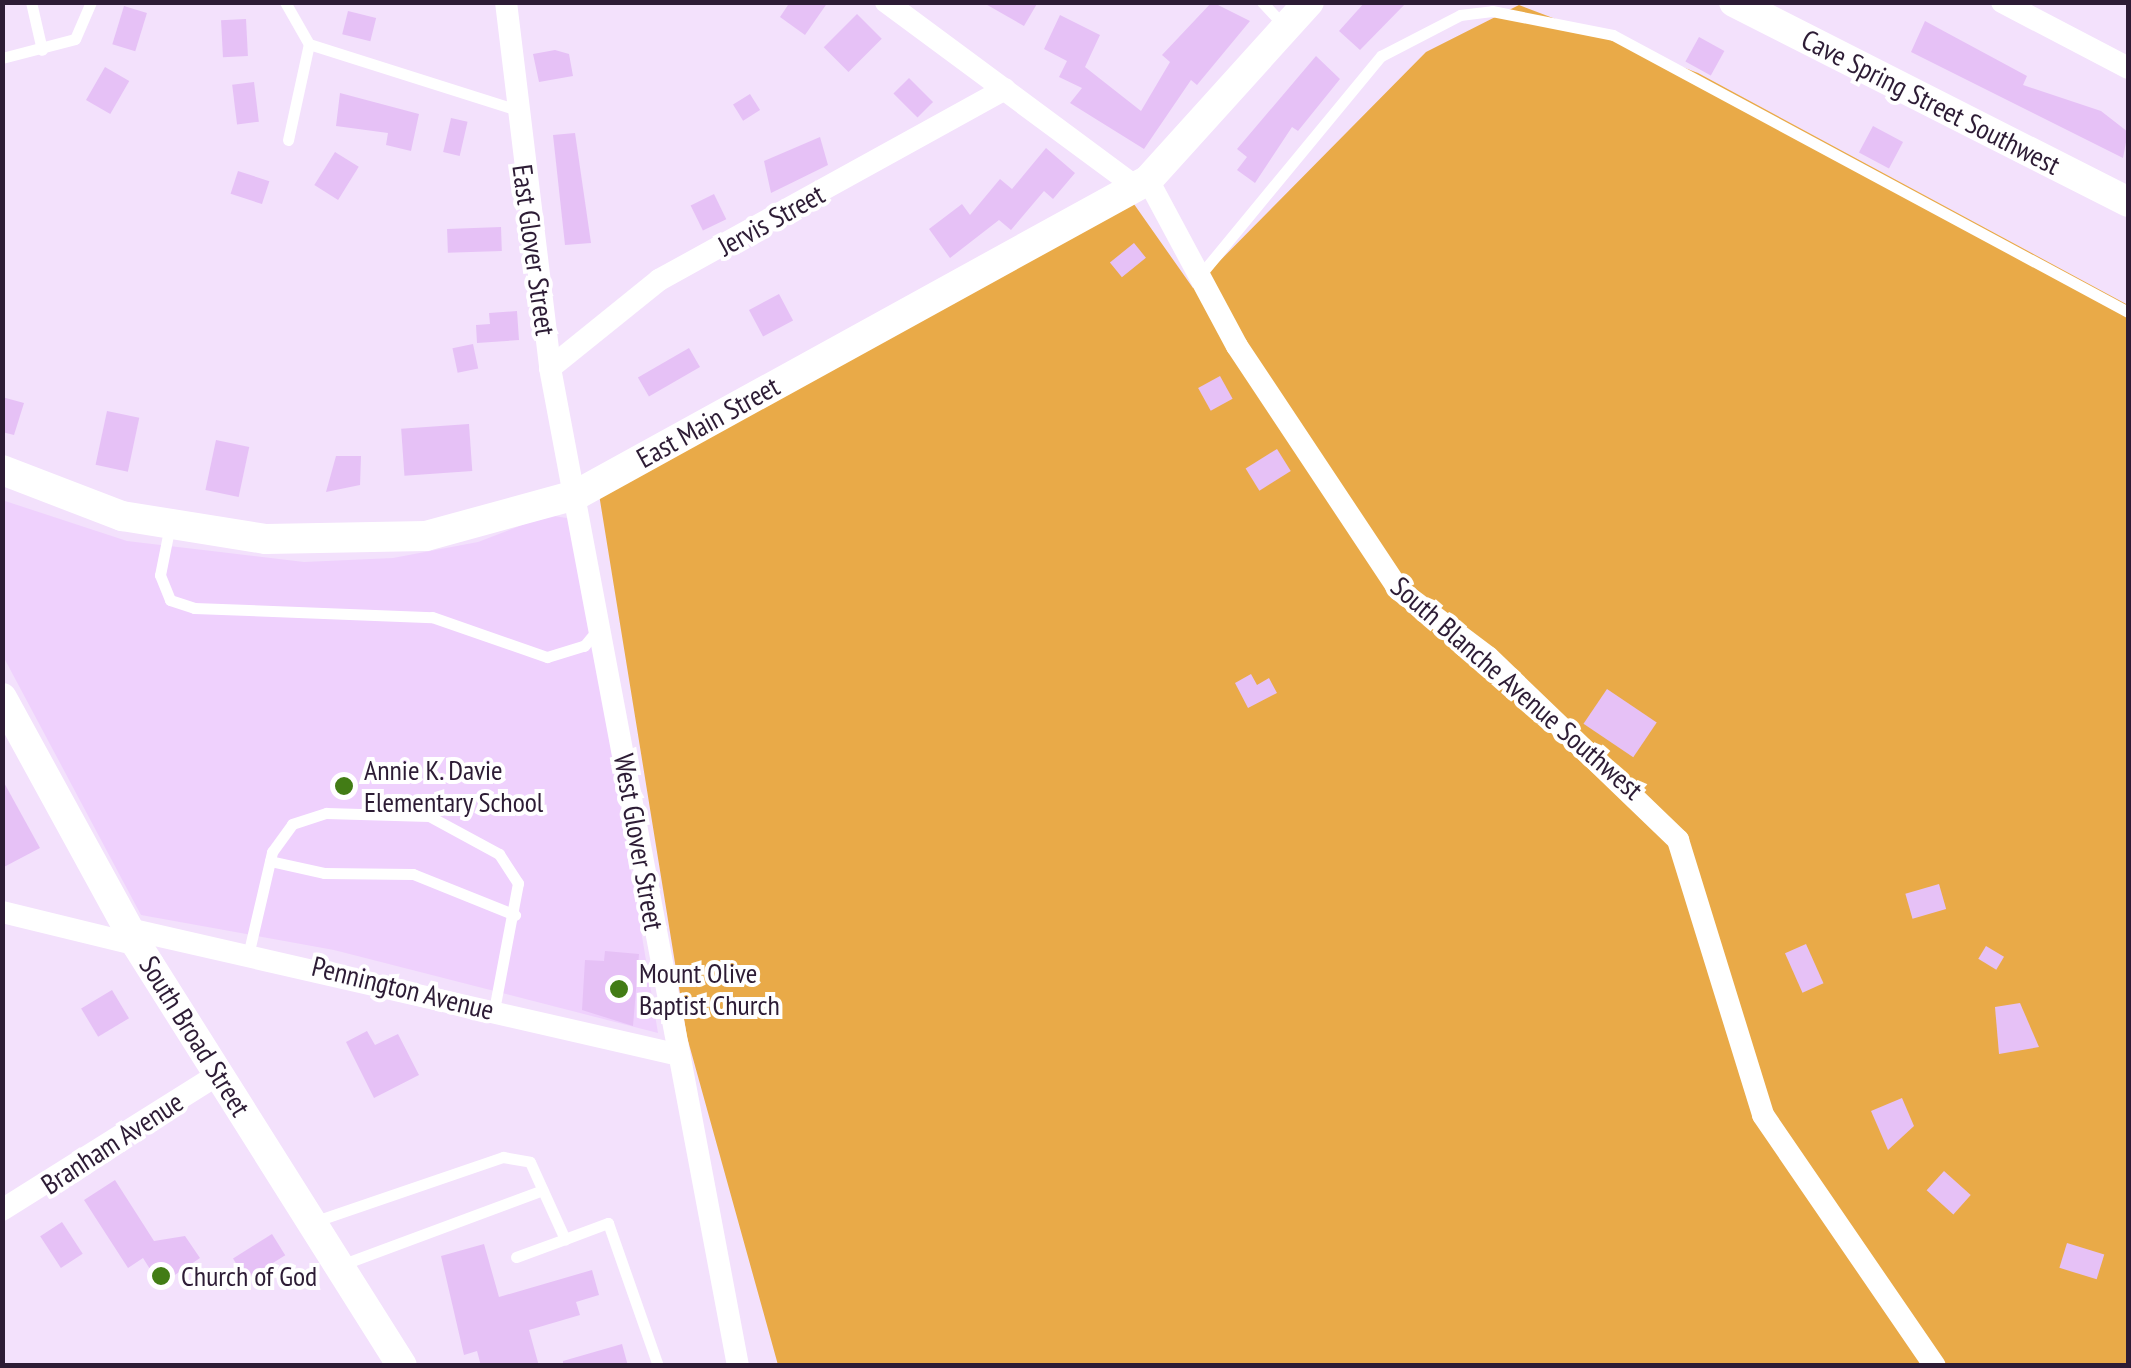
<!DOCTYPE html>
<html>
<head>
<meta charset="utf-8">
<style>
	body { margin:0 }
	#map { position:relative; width:2131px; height:1368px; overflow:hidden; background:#f3e1fc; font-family:"PT Sans Narrow",sans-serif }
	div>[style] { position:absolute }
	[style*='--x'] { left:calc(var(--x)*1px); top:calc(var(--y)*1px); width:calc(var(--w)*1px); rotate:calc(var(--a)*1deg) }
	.built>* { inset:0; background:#efd1fd }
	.forest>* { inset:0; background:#e9aa48 }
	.building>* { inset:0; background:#e6c1f6; transform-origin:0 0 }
	.lane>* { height:11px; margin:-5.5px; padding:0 5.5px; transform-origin:5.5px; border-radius:5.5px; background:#fff }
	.street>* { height:22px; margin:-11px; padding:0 11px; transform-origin:11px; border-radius:11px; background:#fff }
	.secondary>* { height:30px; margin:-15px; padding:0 15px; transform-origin:15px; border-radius:15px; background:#fff }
	.dots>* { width:28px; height:28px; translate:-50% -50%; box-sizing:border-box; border:5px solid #fff; border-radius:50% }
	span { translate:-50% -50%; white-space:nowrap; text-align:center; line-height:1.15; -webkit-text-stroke:8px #fff; paint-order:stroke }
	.street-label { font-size:28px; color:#2d1c35 }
	.poi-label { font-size:28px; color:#2d1c35 }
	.left { translate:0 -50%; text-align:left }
	.frame { position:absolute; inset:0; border:5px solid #2d1c35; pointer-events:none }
</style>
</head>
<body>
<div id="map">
	<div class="built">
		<i style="clip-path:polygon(2px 500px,127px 541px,304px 562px,393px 558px,478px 542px,548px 515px,573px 519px,658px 1033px,334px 950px,141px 915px,3px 656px)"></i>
	</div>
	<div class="forest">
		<i style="clip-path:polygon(1519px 5px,1698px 73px,2128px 305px,2128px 1365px,778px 1365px,687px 1037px,598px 488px,1129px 197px,1193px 288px,1426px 52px)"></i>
	</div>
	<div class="building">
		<i style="clip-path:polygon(790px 2px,828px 2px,805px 35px,780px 17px)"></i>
		<i style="clip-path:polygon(982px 2px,1038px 2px,1024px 26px)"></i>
		<i style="clip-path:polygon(1212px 2px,1250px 21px,1197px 85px,1191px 80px,1144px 149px,1070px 103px,1082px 88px,1059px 77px,1067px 61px,1044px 49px,1060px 15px,1100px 35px,1085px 67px,1141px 111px,1170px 62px,1162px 55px)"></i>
		<i style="clip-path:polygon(1365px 2px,1407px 2px,1360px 50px,1339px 31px)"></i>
		<i style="left:124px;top:6px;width:24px;height:40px;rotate:17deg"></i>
		<i style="left:348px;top:11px;width:29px;height:24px;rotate:14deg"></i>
		<i style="left:857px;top:14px;width:35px;height:47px;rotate:45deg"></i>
		<i style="left:246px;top:19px;width:37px;height:25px;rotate:87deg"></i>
		<i style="clip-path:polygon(1925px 21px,2027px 76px,2023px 85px,2101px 111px,2128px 132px,2123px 158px,1911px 52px)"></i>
		<i style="left:1699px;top:37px;width:29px;height:28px;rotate:29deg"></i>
		<i style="clip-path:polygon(555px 50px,569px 54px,573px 76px,539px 82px,533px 54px)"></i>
		<i style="clip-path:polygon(1316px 56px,1340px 79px,1298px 131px,1292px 127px,1255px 183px,1237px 170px,1247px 157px,1237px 149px)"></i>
		<i style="left:105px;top:67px;width:28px;height:38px;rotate:30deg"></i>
		<i style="left:909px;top:78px;width:34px;height:22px;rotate:45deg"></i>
		<i style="left:254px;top:82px;width:40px;height:22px;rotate:83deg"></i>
		<i style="clip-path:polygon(340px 93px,419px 114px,411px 151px,386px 145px,388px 133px,336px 126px)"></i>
		<i style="left:750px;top:94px;width:19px;height:20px;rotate:58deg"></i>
		<i style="left:451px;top:118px;width:17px;height:35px;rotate:13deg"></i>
		<i style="left:1873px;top:126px;width:34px;height:30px;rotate:28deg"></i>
		<i style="clip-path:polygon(575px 133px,591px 243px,565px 245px,553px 135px)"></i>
		<i style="clip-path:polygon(820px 137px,828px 165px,771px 193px,764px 161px)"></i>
		<i style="clip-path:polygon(1046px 148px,1075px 173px,1053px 199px,1044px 191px,1011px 230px,999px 220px,950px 258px,929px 229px,962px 204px,970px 215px,1000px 179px,1012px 189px)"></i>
		<i style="left:335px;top:152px;width:28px;height:39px;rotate:32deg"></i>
		<i style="left:238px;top:171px;width:33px;height:24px;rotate:18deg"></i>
		<i style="left:714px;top:194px;width:28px;height:26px;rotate:64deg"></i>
		<i style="left:501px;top:227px;width:24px;height:54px;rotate:88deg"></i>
		<i style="left:1134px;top:243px;width:19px;height:31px;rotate:51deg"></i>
		<i style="left:779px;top:294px;width:30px;height:34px;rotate:62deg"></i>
		<i style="clip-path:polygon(517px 311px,519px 340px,477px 343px,476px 325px,490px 324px,489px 313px)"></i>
		<i style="left:473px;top:344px;width:25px;height:21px;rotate:78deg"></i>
		<i style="left:689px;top:348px;width:22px;height:59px;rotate:60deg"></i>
		<i style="left:1220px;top:376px;width:26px;height:25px;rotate:61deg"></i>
		<i style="clip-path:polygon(2px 397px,24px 403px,14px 435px,2px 432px)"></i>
		<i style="left:107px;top:411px;width:33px;height:55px;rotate:12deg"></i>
		<i style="left:469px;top:424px;width:47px;height:68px;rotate:86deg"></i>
		<i style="left:216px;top:440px;width:34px;height:51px;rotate:12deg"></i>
		<i style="left:1277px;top:449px;width:26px;height:37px;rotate:58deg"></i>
		<i style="clip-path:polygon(336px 456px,361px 456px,360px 485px,326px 492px)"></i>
		<i style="clip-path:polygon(1251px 674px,1257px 685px,1269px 678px,1277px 693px,1248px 708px,1235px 683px)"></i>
		<i style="left:1607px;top:689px;width:60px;height:42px;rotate:34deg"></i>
		<i style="clip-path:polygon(2px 779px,40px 848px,2px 868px)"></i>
		<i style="left:1939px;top:884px;width:26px;height:35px;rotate:74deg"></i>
		<i style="left:1806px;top:944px;width:43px;height:23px;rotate:66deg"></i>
		<i style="left:1986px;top:946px;width:21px;height:15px;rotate:31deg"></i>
		<i style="clip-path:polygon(605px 951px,639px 954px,633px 1026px,582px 1010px,585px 960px,604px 961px)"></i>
		<i style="left:112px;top:990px;width:33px;height:36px;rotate:59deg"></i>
		<i style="clip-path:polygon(2020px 1003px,2039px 1047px,1999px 1054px,1995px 1007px)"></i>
		<i style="clip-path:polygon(367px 1031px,375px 1045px,398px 1034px,419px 1075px,374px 1098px,346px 1042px)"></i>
		<i style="clip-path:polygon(1902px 1098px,1914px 1126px,1888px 1150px,1871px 1111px)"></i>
		<i style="left:1944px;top:1171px;width:36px;height:26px;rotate:42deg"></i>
		<i style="clip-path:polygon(115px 1180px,154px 1241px,185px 1236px,200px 1258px,160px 1285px,143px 1258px,128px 1268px,84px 1200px)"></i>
		<i style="left:62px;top:1222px;width:38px;height:26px;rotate:57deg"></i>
		<i style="left:272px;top:1234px;width:25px;height:46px;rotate:58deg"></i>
		<i style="left:2067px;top:1243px;width:39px;height:26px;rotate:17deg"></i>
		<i style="clip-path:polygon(484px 1244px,499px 1297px,592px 1270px,599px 1295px,576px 1302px,580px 1315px,529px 1330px,539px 1366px,481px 1366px,477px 1351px,464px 1355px,441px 1256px)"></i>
		<i style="clip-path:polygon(622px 1344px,628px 1366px,563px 1366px,563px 1361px)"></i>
	</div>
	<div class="lane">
		<i style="--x:31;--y:2;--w:49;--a:77.1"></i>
		<i style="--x:285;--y:2;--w:48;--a:60.3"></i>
		<i style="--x:309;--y:44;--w:215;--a:17.6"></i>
		<i style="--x:1262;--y:2;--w:33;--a:47"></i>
		<i style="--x:2;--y:58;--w:75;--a:-14.6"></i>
		<i style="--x:75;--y:39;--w:40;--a:-66.6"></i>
		<i style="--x:288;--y:140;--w:98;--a:-77.7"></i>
		<i style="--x:1201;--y:274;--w:283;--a:-50.5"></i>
		<i style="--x:1381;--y:56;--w:89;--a:-27.4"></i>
		<i style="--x:1460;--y:15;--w:32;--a:-7"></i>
		<i style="--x:1492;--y:11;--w:123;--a:11.2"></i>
		<i style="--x:1613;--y:35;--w:585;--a:28.27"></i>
		<i style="--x:170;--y:525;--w:51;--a:101.3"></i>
		<i style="--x:160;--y:575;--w:27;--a:68"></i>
		<i style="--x:170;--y:600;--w:25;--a:18"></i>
		<i style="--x:194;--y:608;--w:238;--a:2.2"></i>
		<i style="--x:432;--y:617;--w:122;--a:19.2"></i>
		<i style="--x:547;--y:657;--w:39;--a:-17"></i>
		<i style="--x:584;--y:646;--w:23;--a:-50"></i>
		<i style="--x:270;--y:861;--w:55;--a:12.5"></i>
		<i style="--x:324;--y:873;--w:89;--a:0.6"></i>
		<i style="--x:413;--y:874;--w:110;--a:21.9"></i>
		<i style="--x:249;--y:951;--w:102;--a:-76.9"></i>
		<i style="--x:272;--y:852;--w:34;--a:-54"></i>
		<i style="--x:292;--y:824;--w:36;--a:-18"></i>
		<i style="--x:326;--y:813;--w:103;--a:1.7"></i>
		<i style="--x:429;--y:816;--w:80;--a:28.5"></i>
		<i style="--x:499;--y:854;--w:35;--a:57"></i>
		<i style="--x:518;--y:883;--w:129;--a:100.7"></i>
		<i style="--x:316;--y:1221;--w:198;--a:-18.9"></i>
		<i style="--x:503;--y:1157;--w:27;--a:10"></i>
		<i style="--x:530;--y:1162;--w:85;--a:65.6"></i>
		<i style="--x:565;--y:1239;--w:46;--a:-20.4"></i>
		<i style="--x:608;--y:1223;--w:151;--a:70.7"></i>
		<i style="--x:516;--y:1257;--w:52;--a:-20.2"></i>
		<i style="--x:341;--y:1265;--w:215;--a:-20.4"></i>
	</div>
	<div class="street">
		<i style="--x:506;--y:2;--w:369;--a:83.1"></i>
		<i style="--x:550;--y:368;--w:1016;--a:79.33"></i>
		<i style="--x:886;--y:2;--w:311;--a:36.5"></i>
		<i style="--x:2002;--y:2;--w:142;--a:27.6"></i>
		<i style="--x:1148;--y:180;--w:188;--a:61.8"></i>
		<i style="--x:1237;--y:346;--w:293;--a:56.4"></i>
		<i style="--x:1399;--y:590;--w:111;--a:37"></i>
		<i style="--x:1488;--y:657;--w:264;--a:43.9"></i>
		<i style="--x:1678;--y:840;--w:288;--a:72.8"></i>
		<i style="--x:1763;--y:1115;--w:304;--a:55.6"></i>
		<i style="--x:550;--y:368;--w:140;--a:-38.9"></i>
		<i style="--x:659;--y:280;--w:395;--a:-28.9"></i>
		<i style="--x:2;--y:912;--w:139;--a:13.7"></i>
		<i style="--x:129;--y:929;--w:560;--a:12.89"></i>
		<i style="--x:2;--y:1210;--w:257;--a:-32.1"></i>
	</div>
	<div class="secondary">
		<i style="--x:1734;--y:2;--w:442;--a:26.9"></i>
		<i style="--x:2;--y:470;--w:129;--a:21"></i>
		<i style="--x:122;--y:516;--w:146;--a:9.1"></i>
		<i style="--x:266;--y:539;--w:160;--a:-1.1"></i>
		<i style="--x:426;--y:536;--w:156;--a:-15.3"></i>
		<i style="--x:576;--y:495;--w:653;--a:-28.84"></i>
		<i style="--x:1148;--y:180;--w:240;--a:-47.9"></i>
		<i style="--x:2;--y:698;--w:281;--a:61.3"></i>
		<i style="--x:137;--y:945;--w:497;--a:57.8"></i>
	</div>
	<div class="dots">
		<i style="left:344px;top:786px;background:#427c15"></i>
		<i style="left:619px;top:989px;background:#427c15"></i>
		<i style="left:161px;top:1276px;background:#427c15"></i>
	</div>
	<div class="street-label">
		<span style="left:1931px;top:102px;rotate:27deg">Cave Spring Street Southwest</span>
		<span style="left:771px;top:220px;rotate:-29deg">Jervis Street</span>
		<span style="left:534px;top:250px;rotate:82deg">East Glover Street</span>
		<span style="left:708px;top:422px;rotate:-29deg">East Main Street</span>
		<span style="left:1517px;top:688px;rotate:41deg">South Blanche Avenue Southwest</span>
		<span style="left:639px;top:842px;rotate:80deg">West Glover Street</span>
		<span style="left:403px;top:988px;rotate:14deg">Pennington Avenue</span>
		<span style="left:195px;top:1036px;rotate:58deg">South Broad Street</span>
		<span style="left:112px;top:1143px;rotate:-33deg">Branham Avenue</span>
	</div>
	<div class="poi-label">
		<span class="left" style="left:364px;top:786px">Annie K. Davie<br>Elementary School</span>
		<span class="left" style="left:639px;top:989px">Mount Olive<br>Baptist Church</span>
		<span class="left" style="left:181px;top:1276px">Church of God</span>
	</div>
	<div class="frame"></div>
</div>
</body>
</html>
